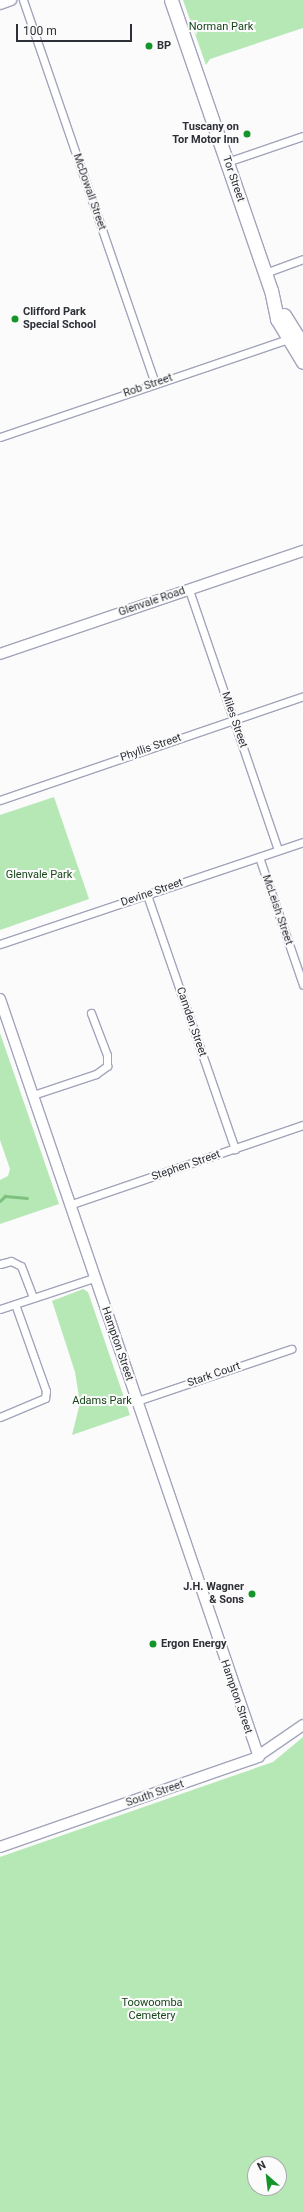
<!DOCTYPE html>
<html>
<head>
<meta charset="utf-8">
<style>
	body { margin:0 }
	#map { position:relative; width:303px; height:2212px; overflow:hidden; background:#fbfbfb; font-family:Roboto,sans-serif }
	div>[style] { position:absolute }
	[style*='--x'] { left:calc(var(--x)*1px); top:calc(var(--y)*1px); width:calc(var(--w)*1px); rotate:calc(var(--a)*1deg) }
	.green>* { inset:0; background:#b5e8b5 }
	.stream>* { height:2.5px; margin:-1.25px; padding:0 1.25px; transform-origin:1.25px; border-radius:1.25px; background:#7ec17e }
	.roads { filter:drop-shadow(1px 0 #a2a5bb) drop-shadow(-1px 0 #a2a5bb) drop-shadow(0 1px #a2a5bb) drop-shadow(0 -1px #a2a5bb) }
	.street>* { height:7px; margin:-3.5px; padding:0 3.5px; transform-origin:3.5px; border-radius:3.5px; background:#fff }
	.secondary>* { height:10px; margin:-5px; padding:0 5px; transform-origin:5px; border-radius:5px; background:#fff }
	.highway>* { height:13px; margin:-6.5px; padding:0 6.5px; transform-origin:6.5px; border-radius:6.5px; background:#fff }
	.dots>* { width:11px; height:11px; translate:-50% -50%; box-sizing:border-box; border:2px solid #fbfbfb; border-radius:50% }
	span { translate:-50% -50%; white-space:nowrap; text-align:center; line-height:1.15; -webkit-text-stroke:4px #fbfbfb; paint-order:stroke }
	.park-label { font-size:11px; color:#164519 }
	.poi-label { font-size:11px; color:#2e3038; font-weight:700 }
	.left { translate:0 -50%; text-align:left }
	.right { translate:-100% -50%; text-align:right }
	.street-label { font-size:11px; color:#2e3038 }
	.north { position:absolute; left:247px; top:2156px; width:40px; height:40px; box-sizing:border-box; background:#fbfbfb; border:1px solid #a9aaad; border-radius:50%; rotate:332deg; font-size:11px; font-weight:700; line-height:16px; text-align:center; color:#2e3038 }
	.north::after { content:''; display:block; margin:auto; width:14px; height:18px; background:#139529; clip-path:polygon(50% 0,100% 100%,50% 72%,0 100%) }
	.scale { position:absolute; left:16px; top:24px; width:116px; height:18px; box-sizing:border-box; border:2px solid #2e3038; border-top:0; padding-left:5px; font-size:12px; line-height:14px; white-space:nowrap; color:#2e3038; -webkit-text-stroke:3px #fbfbfb; paint-order:stroke }
</style>
</head>
<body>
<div id="map">
	<div class="green">
		<i style="clip-path:polygon(183px 0,303px 0,303px 28px,210px 59px,206px 65px)"></i>
		<i style="clip-path:polygon(54px 797px,89px 899px,0 930px,0 815px)"></i>
		<i style="clip-path:polygon(0 1033px,59px 1204px,0 1224px,0 1180px,8px 1176px,10px 1169px,0 1140px)"></i>
		<i style="clip-path:polygon(83px 1289px,88px 1292px,130px 1415px,72px 1435px,80px 1403px,75px 1372px,52px 1301px)"></i>
		<i style="clip-path:polygon(evenodd,303px 1737px,303px 2212px,0 2212px,0 1857px,273px 1762px,303px 1737px,255px 2164px,279px 2164px,279px 2188px,255px 2188px,255px 2164px)"></i>
	</div>
	<div class="stream">
		<i style="--x:0;--y:1201;--w:7;--a:-45"></i>
		<i style="--x:5;--y:1196;--w:22;--a:5"></i>
	</div>
	<div class="roads">
		<div class="street">
			<i style="--x:23;--y:0;--w:406;--a:71"></i>
			<i style="--x:227;--y:162;--w:80;--a:-18.9"></i>
			<i style="--x:265;--y:273;--w:40;--a:-20.2"></i>
			<i style="--x:0;--y:437;--w:307;--a:-18.8"></i>
			<i style="--x:189;--y:590;--w:275;--a:71.1"></i>
			<i style="--x:0;--y:800;--w:320;--a:-18.9"></i>
			<i style="--x:259;--y:857;--w:135;--a:71"></i>
			<i style="--x:147;--y:895;--w:269;--a:70.9"></i>
			<i style="--x:0;--y:944;--w:320;--a:-18.6"></i>
			<i style="--x:33;--y:1095;--w:66;--a:-18.4"></i>
			<i style="--x:96;--y:1074;--w:14;--a:-36"></i>
			<i style="--x:107;--y:1066;--w:11;--a:-90"></i>
			<i style="--x:107;--y:1055;--w:45;--a:-110.9"></i>
			<i style="--x:69;--y:1205;--w:247;--a:-18.9"></i>
			<i style="--x:0;--y:1264;--w:11;--a:-15"></i>
			<i style="--x:11;--y:1261;--w:11;--a:27"></i>
			<i style="--x:21;--y:1266;--w:34;--a:69"></i>
			<i style="--x:0;--y:1309;--w:99;--a:-18.3"></i>
			<i style="--x:137;--y:1401;--w:163;--a:-18.7"></i>
			<i style="--x:0;--y:1417;--w:49;--a:-22.9"></i>
			<i style="--x:45;--y:1398;--w:7;--a:-82"></i>
			<i style="--x:46;--y:1391;--w:92;--a:-109.6"></i>
		</div>
		<div class="secondary">
			<i style="--x:0;--y:4;--w:12;--a:-20"></i>
			<i style="--x:0;--y:654;--w:320;--a:-18.8"></i>
			<i style="--x:0;--y:999;--w:801;--a:71.14"></i>
			<i style="--x:0;--y:1847;--w:270;--a:-19.2"></i>
			<i style="--x:255;--y:1758;--w:58;--a:-34.5"></i>
		</div>
		<div class="highway">
			<i style="--x:171;--y:0;--w:307;--a:71"></i>
			<i style="--x:271;--y:290;--w:30;--a:78"></i>
			<i style="--x:277;--y:319;--w:50;--a:58.8"></i>
			<i style="--x:284;--y:315;--w:36;--a:58"></i>
		</div>
	</div>
	<div class="dots">
		<i style="left:149px;top:46px;background:#139529"></i>
		<i style="left:247px;top:134px;background:#139529"></i>
		<i style="left:15px;top:319px;background:#139529"></i>
		<i style="left:252px;top:1594px;background:#139529"></i>
		<i style="left:153px;top:1644px;background:#139529"></i>
	</div>
	<div class="park-label">
		<span style="left:221px;top:27px">Norman Park</span>
		<span style="left:39px;top:875px">Glenvale Park</span>
		<span style="left:102px;top:1401px">Adams Park</span>
		<span style="left:152px;top:2010px">Toowoomba<br>Cemetery</span>
	</div>
	<div class="poi-label">
		<span class="left" style="left:157px;top:46px">BP</span>
		<span class="right" style="left:239px;top:134px">Tuscany on<br>Tor Motor Inn</span>
		<span class="left" style="left:23px;top:319px">Clifford Park<br>Special School</span>
		<span class="right" style="left:244px;top:1594px">J.H. Wagner<br>&amp; Sons</span>
		<span class="left" style="left:161px;top:1644px">Ergon Energy</span>
	</div>
	<div class="street-label">
		<span style="left:233px;top:179px;rotate:71deg">Tor Street</span>
		<span style="left:89px;top:192px;rotate:71deg">McDowall Street</span>
		<span style="left:148px;top:386px;rotate:-19deg">Rob Street</span>
		<span style="left:152px;top:602px;rotate:-19deg">Glenvale Road</span>
		<span style="left:234px;top:720px;rotate:71deg">Miles Street</span>
		<span style="left:151px;top:748px;rotate:-19deg">Phyllis Street</span>
		<span style="left:152px;top:893px;rotate:-19deg">Devine Street</span>
		<span style="left:277px;top:910px;rotate:71deg">McLeish Street</span>
		<span style="left:191px;top:1022px;rotate:71deg">Camden Street</span>
		<span style="left:186px;top:1166px;rotate:-19deg">Stephen Street</span>
		<span style="left:117px;top:1344px;rotate:71deg">Hampton Street</span>
		<span style="left:214px;top:1375px;rotate:-19deg">Stark Court</span>
		<span style="left:236px;top:1697px;rotate:71deg">Hampton Street</span>
		<span style="left:155px;top:1794px;rotate:-19deg">South Street</span>
	</div>
	<div class="north">N</div>
	<div class="scale">100 m</div>
</div>
</body>
</html>
